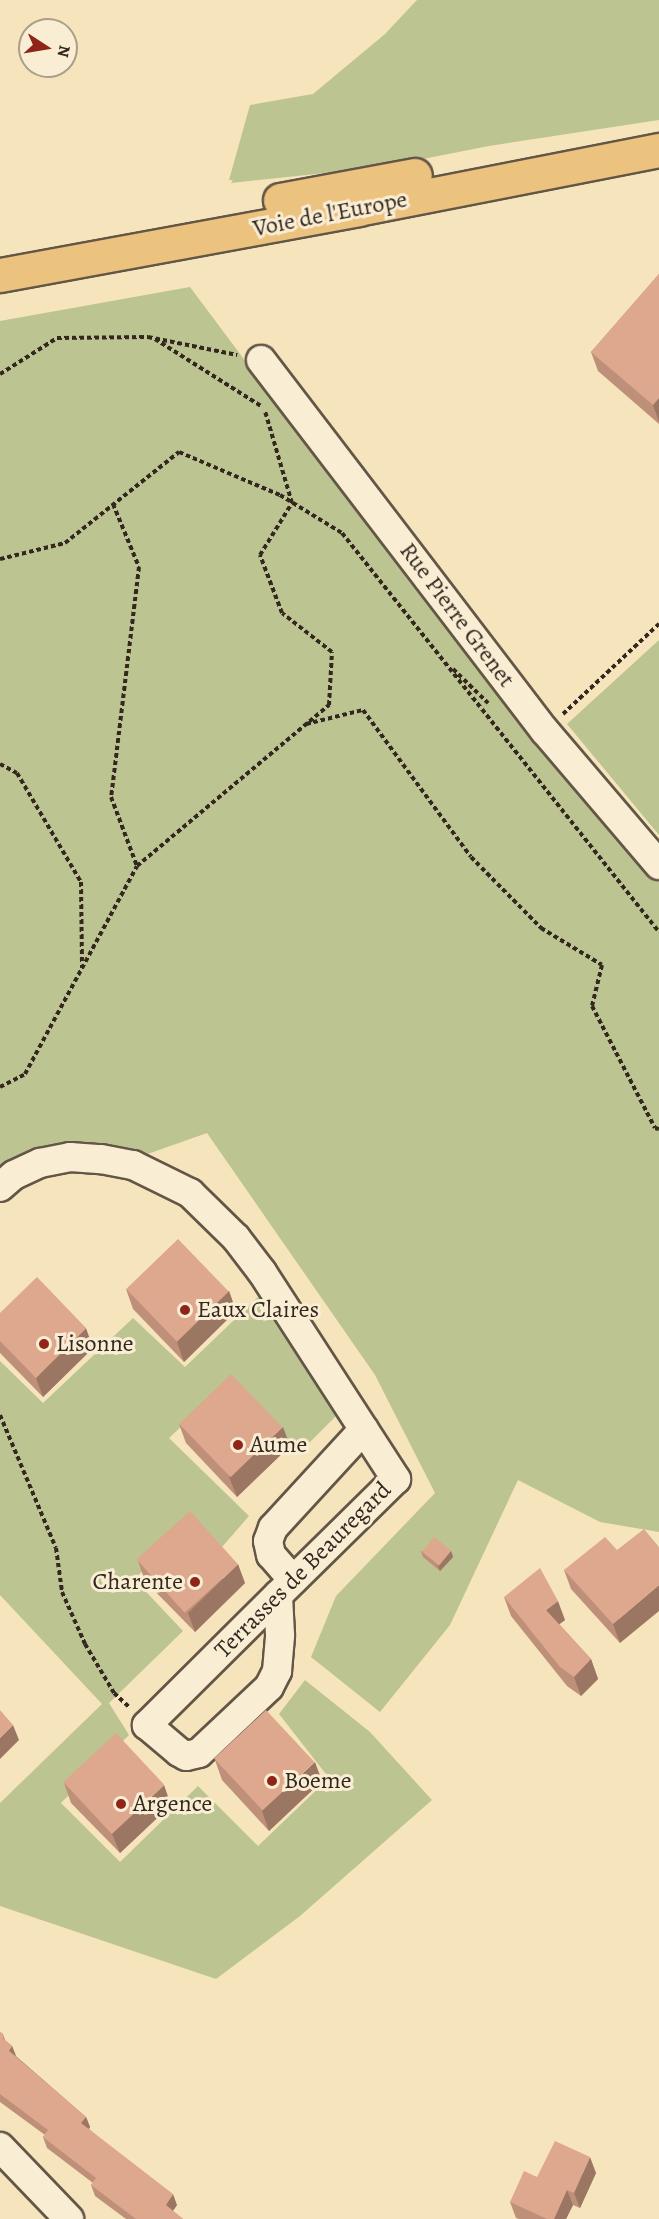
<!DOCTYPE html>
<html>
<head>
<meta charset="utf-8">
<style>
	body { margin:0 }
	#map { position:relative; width:659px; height:2219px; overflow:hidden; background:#f6e4bc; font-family:Alegreya,serif }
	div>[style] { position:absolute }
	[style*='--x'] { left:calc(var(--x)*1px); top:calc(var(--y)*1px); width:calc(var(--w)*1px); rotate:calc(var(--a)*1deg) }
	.green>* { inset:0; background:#bcc491 }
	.path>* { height:4px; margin-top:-2px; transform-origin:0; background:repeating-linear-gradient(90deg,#332720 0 4.5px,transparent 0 7.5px) }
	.roads { filter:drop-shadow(2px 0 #645647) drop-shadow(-2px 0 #645647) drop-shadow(0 2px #645647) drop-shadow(0 -2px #645647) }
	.minor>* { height:28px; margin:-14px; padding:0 14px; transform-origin:14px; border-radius:14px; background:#f9edd3 }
	.major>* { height:33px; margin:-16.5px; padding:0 16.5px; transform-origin:16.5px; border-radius:16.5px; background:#ebc27e }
	.wall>* { inset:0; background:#be9079 }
	.shaded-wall>* { inset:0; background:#9b7663 }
	.building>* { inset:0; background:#dda88d; transform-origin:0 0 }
	.dots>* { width:16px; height:16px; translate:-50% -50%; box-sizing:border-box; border:3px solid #f9edd3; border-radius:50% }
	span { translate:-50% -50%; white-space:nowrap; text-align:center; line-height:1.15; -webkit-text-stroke:6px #f9edd3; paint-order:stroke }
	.street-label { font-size:24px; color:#332720 }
	.poi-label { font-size:24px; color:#332720 }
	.left { translate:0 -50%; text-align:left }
	.right { translate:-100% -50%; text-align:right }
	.north { position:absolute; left:18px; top:18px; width:60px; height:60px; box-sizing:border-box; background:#f9edd3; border:2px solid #aa9e8b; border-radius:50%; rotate:102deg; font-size:16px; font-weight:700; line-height:24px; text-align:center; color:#332720 }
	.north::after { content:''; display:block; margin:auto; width:21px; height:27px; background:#8f2418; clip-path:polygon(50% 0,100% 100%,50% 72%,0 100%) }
</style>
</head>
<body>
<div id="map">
	<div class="green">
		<i style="clip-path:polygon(417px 0,659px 0,659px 120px,489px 146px,382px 167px,231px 183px,233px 180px,229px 180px,250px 105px,313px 94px,385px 34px)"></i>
		<i style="clip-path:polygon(190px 287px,385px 548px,659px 882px,659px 1532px,600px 1522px,518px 1480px,450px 1625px,380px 1712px,311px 1657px,336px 1596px,435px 1493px,375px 1375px,207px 1133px,142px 1156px,87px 1146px,31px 1148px,0 1170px,0 321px)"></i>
		<i style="clip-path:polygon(659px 640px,659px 835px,567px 724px)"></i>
		<i style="clip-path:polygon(258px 1297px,336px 1416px,300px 1452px,232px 1379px,169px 1438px,249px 1516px,222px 1547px,196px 1523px,134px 1579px,183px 1631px,109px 1703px,129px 1735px,61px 1803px,120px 1862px,198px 1786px,258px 1846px,329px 1778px,279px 1714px,305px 1680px,370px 1732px,432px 1800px,300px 1916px,216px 1979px,0 1906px,0 1803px,102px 1704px,0 1595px,0 1361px,43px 1403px,133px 1318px,185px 1367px)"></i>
	</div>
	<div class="path">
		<i style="--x:155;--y:339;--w:125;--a:32.3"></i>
		<i style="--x:0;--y:374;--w:67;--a:-32.3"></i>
		<i style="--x:57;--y:338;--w:91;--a:-0.6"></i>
		<i style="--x:148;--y:337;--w:91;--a:11.4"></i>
		<i style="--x:113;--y:504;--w:68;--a:67.6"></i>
		<i style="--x:139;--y:567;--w:232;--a:96.9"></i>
		<i style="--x:111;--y:797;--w:74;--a:69.4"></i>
		<i style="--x:137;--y:866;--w:251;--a:-40"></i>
		<i style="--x:329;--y:705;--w:53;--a:-86.8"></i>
		<i style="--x:332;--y:652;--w:63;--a:-142"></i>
		<i style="--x:282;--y:613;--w:62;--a:-110.8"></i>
		<i style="--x:260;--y:555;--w:61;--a:-58.4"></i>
		<i style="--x:292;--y:503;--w:96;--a:-106.4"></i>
		<i style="--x:0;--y:559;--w:67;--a:-13.8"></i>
		<i style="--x:65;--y:543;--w:146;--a:-38.6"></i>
		<i style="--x:179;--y:452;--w:110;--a:23.1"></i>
		<i style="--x:280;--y:495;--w:73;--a:31.5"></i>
		<i style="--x:342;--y:533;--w:510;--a:51.53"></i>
		<i style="--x:453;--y:669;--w:49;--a:44.2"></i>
		<i style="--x:563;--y:714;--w:132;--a:-43.2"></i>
		<i style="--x:306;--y:724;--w:59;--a:-13.8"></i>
		<i style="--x:363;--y:710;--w:182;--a:53.7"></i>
		<i style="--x:471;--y:857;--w:100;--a:45.4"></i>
		<i style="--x:541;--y:928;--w:71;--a:31.2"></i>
		<i style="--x:602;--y:965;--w:42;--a:103.7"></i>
		<i style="--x:592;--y:1006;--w:137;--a:62.7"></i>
		<i style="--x:655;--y:1128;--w:4;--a:14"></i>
		<i style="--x:0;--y:764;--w:19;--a:28"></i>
		<i style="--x:17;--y:773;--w:126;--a:59.6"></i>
		<i style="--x:81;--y:882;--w:85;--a:89.3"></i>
		<i style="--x:0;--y:1087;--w:28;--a:-27"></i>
		<i style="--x:25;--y:1074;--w:236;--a:-61.7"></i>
		<i style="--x:0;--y:1415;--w:144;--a:67.2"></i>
		<i style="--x:56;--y:1548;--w:44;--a:82.2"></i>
		<i style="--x:62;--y:1592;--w:57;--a:66.1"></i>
		<i style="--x:85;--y:1644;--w:57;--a:59.4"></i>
		<i style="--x:114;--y:1693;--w:21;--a:43"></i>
	</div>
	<div class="roads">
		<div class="minor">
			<i style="--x:261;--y:360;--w:467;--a:52.6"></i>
			<i style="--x:545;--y:731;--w:176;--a:49.6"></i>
			<i style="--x:0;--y:1187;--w:18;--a:-41"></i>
			<i style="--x:14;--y:1175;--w:29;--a:-25"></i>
			<i style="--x:40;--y:1163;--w:31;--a:-11"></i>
			<i style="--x:70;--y:1157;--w:31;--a:4"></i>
			<i style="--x:101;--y:1159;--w:33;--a:11"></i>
			<i style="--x:133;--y:1165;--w:64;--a:26.2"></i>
			<i style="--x:190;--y:1193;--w:64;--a:44.4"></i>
			<i style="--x:236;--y:1238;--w:43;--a:52.6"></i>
			<i style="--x:262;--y:1272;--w:247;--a:57.1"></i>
			<i style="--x:396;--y:1479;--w:165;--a:135.5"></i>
			<i style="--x:278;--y:1595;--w:185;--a:135.2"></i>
			<i style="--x:147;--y:1725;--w:42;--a:40.2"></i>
			<i style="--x:179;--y:1752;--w:8;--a:30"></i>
			<i style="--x:186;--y:1756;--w:13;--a:-13"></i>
			<i style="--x:199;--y:1753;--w:96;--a:-43.3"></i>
			<i style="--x:269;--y:1687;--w:18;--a:-63"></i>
			<i style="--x:277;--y:1671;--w:36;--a:-85"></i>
			<i style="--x:280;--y:1635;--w:40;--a:-92.9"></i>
			<i style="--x:293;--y:1580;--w:33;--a:-131"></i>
			<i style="--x:271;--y:1555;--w:14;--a:-102"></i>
			<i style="--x:268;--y:1541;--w:14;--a:-69"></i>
			<i style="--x:273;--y:1528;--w:134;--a:-47.4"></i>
			<i style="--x:0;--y:2147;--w:100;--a:46.2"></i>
		</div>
		<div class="major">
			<i style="--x:280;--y:200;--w:137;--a:-10.5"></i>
			<i style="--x:0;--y:275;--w:364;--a:-10.4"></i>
			<i style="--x:358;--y:209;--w:307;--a:-11.1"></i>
		</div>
	</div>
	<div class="wall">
		<i style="clip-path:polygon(659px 274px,659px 424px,598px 371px,591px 352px)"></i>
		<i style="clip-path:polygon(126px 1289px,229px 1291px,236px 1311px,184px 1362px,133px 1309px)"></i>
		<i style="clip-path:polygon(0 1313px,93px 1348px,43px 1397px,0 1353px)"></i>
		<i style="clip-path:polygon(179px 1424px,290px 1446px,237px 1497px,186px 1443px)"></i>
		<i style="clip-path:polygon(617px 1550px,620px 1643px,571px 1589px,564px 1570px)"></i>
		<i style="clip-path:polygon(421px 1551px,451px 1551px,453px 1557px,440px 1571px,423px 1557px)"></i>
		<i style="clip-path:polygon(138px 1561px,245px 1583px,195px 1632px,145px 1581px)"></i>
		<i style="clip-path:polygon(504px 1597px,565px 1620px,559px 1624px,591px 1659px,598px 1679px,581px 1696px,567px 1686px,511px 1616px)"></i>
		<i style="clip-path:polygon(215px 1760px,322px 1781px,269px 1831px,222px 1780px)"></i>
		<i style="clip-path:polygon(64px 1783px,171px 1805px,120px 1853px,71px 1803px)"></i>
		<i style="clip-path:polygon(0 2032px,3px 2034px,5px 2040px,12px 2046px,16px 2056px,86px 2117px,90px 2127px,89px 2129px,177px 2205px,173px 2211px,183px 2219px,126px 2219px,95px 2196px,91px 2185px,93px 2183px,47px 2148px,43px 2137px,45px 2135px,0 2102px)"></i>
		<i style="clip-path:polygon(596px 2173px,580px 2208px,573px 2205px,566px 2219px,519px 2219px,516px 2218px,510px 2202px,537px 2177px)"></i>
	</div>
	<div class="shaded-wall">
		<i style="clip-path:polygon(659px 398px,659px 422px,653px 405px)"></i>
		<i style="clip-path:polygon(229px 1291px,236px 1311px,184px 1362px,177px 1342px)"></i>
		<i style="clip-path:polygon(86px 1328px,93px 1348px,43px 1397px,36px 1378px)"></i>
		<i style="clip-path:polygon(283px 1427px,290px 1446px,237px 1497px,229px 1477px)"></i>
		<i style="clip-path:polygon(451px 1551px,453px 1557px,440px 1571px,438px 1566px)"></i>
		<i style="clip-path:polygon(238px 1564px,245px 1583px,195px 1632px,188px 1613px)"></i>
		<i style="clip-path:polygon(659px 1585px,659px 1611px,620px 1643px,613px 1624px)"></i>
		<i style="clip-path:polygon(558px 1601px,565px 1620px,553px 1629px,546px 1610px)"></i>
		<i style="clip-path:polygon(591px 1659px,598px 1679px,581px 1696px,574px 1677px)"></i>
		<i style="clip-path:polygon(13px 1725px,19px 1740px,0 1759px,0 1738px)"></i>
		<i style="clip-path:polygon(315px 1762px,322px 1781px,269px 1831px,262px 1811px)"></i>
		<i style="clip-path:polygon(164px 1785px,171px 1805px,120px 1853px,112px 1834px)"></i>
		<i style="clip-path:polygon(12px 2046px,16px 2056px,9px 2051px)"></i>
		<i style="clip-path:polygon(86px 2117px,90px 2127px,85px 2134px,81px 2123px)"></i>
		<i style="clip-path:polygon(590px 2157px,596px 2173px,580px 2208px,574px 2193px)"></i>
		<i style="clip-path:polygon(567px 2190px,573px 2205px,566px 2219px,554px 2219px)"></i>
		<i style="clip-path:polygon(173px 2194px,177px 2205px,169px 2216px,166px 2205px)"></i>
	</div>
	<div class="building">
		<i style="clip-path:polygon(659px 274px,659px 398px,653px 405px,591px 352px)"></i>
		<i style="left:178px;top:1239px;width:73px;height:72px;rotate:46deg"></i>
		<i style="clip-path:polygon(37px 1277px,86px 1328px,36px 1378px,0 1341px,0 1313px)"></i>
		<i style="left:231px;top:1374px;width:74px;height:72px;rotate:46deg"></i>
		<i style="left:190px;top:1511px;width:72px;height:72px;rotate:48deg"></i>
		<i style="clip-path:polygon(644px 1529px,659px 1547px,659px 1585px,613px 1624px,564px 1570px,605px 1537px,617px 1550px)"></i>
		<i style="left:434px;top:1537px;width:22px;height:19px;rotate:39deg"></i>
		<i style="clip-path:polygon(540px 1568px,558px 1601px,546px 1610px,591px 1659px,574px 1677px,560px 1667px,504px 1597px)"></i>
		<i style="clip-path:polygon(0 1710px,13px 1725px,0 1738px)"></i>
		<i style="left:266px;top:1710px;width:71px;height:71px;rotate:47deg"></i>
		<i style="left:116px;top:1733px;width:71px;height:72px;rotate:47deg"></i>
		<i style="clip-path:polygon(0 2032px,3px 2034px,3px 2039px,12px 2046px,9px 2051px,86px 2117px,81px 2123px,173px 2194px,166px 2205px,183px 2219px,136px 2219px,91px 2185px,96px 2178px,43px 2137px,48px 2130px,0 2094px)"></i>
		<i style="clip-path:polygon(555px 2141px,590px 2157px,574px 2193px,567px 2190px,554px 2219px,547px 2219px,510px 2202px,524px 2171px,537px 2177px)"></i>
	</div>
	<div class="dots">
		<i style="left:185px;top:1310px;background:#8f2418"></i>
		<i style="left:44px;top:1344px;background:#8f2418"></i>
		<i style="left:238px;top:1445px;background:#8f2418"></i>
		<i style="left:195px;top:1582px;background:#8f2418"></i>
		<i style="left:272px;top:1781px;background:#8f2418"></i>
		<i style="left:121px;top:1804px;background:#8f2418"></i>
	</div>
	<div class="street-label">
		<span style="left:330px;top:214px;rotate:-11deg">Voie de l'Europe</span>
		<span style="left:457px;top:615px;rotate:53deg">Rue Pierre Grenet</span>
		<span style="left:303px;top:1570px;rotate:-45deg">Terrasses de Beauregard</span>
	</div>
	<div class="poi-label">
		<span class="left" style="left:197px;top:1310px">Eaux Claires</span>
		<span class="left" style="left:56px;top:1344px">Lisonne</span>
		<span class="left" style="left:250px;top:1445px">Aume</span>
		<span class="right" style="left:183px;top:1582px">Charente</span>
		<span class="left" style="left:284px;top:1781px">Boeme</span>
		<span class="left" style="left:133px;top:1804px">Argence</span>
	</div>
	<div class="north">N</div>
</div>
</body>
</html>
